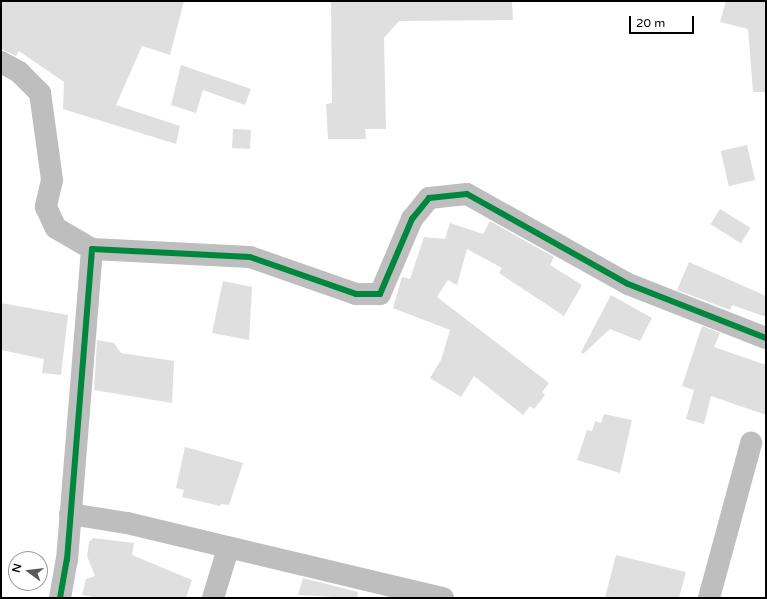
<!DOCTYPE html>
<html>
<head>
<meta charset="utf-8">
<style>
	body { margin:0 }
	#map { position:relative; width:767px; height:599px; overflow:hidden; background:#fff; font-family:"Varela Round",sans-serif }
	div>[style] { position:absolute }
	[style*='--x'] { left:calc(var(--x)*1px); top:calc(var(--y)*1px); width:calc(var(--w)*1px); rotate:calc(var(--a)*1deg) }
	.building>* { inset:0; background:#dfdfdf; transform-origin:0 0 }
	.minor>* { height:22px; margin:-11px; padding:0 11px; transform-origin:11px; border-radius:11px; background:#bebebe }
	.cycleway>* { height:6px; margin:-3px; padding:0 3px; transform-origin:3px; border-radius:3px; background:#00873e }
	span { translate:-50% -50%; white-space:nowrap; text-align:center; line-height:1.15; -webkit-text-stroke:4px #fff; paint-order:stroke }
	.frame { position:absolute; inset:0; border:2px solid #000; pointer-events:none }
	.north { position:absolute; left:8px; top:551px; width:40px; height:40px; box-sizing:border-box; background:#fff; border:1px solid #999; border-radius:50%; rotate:285deg; font-size:11px; font-weight:700; line-height:16px; text-align:center; color:#000 }
	.north::after { content:''; display:block; margin:auto; width:14px; height:18px; background:#595959; clip-path:polygon(50% 0,100% 100%,50% 72%,0 100%) }
	.scale { position:absolute; left:629px; top:16px; width:65px; height:18px; box-sizing:border-box; border:2px solid #000; border-top:0; padding-left:5px; font-size:12px; line-height:14px; white-space:nowrap; color:#000; -webkit-text-stroke:3px #fff; paint-order:stroke }
</style>
</head>
<body>
<div id="map">
	<div class="building">
		<i style="clip-path:polygon(1px 1px,184px 1px,170px 55px,142px 46px,116px 105px,180px 126px,176px 144px,63px 109px,64px 82px,19px 51px,16px 56px,1px 49px)"></i>
		<i style="clip-path:polygon(331px 1px,512px 1px,513px 20px,399px 21px,384px 38px,386px 129px,365px 129px,366px 139px,328px 139px,326px 104px,332px 103px)"></i>
		<i style="clip-path:polygon(726px 1px,766px 1px,766px 92px,753px 92px,748px 29px,720px 22px)"></i>
		<i style="clip-path:polygon(181px 65px,251px 89px,245px 105px,203px 90px,196px 113px,171px 105px)"></i>
		<i style="left:233px;top:129px;width:18px;height:19px;rotate:3deg"></i>
		<i style="left:747px;top:145px;width:36px;height:27px;rotate:77deg"></i>
		<i style="left:720px;top:209px;width:36px;height:18px;rotate:32deg"></i>
		<i style="clip-path:polygon(490px 221px,554px 257px,550px 265px,582px 285px,564px 316px,499px 273px,502px 268px,467px 249px,457px 285px,448px 280px,437px 297px,549px 383px,542px 392px,545px 395px,534px 409px,530px 406px,523px 415px,474px 376px,461px 397px,430px 378px,441px 360px,450px 330px,393px 308px,402px 277px,410px 279px,424px 237px,445px 239px,450px 223px,483px 234px)"></i>
		<i style="clip-path:polygon(689px 262px,766px 296px,766px 317px,732px 305px,730px 310px,677px 290px)"></i>
		<i style="clip-path:polygon(223px 281px,252px 287px,249px 340px,212px 333px)"></i>
		<i style="clip-path:polygon(611px 295px,652px 318px,640px 341px,610px 329px,583px 354px,581px 352px)"></i>
		<i style="clip-path:polygon(1px 303px,68px 315px,61px 375px,42px 373px,44px 359px,1px 350px)"></i>
		<i style="clip-path:polygon(702px 326px,720px 333px,714px 347px,766px 365px,766px 415px,711px 396px,704px 424px,686px 419px,694px 390px,682px 386px)"></i>
		<i style="clip-path:polygon(97px 340px,114px 343px,121px 353px,174px 361px,172px 403px,94px 390px)"></i>
		<i style="clip-path:polygon(604px 414px,632px 420px,620px 473px,577px 460px,587px 430px,592px 431px,595px 421px,601px 423px)"></i>
		<i style="clip-path:polygon(185px 447px,243px 463px,229px 505px,221px 504px,220px 506px,182px 497px,184px 490px,176px 488px)"></i>
		<i style="clip-path:polygon(93px 538px,134px 543px,132px 555px,192px 580px,186px 598px,99px 598px,82px 595px,86px 579px,95px 576px,87px 556px,89px 542px)"></i>
		<i style="clip-path:polygon(616px 555px,686px 572px,679px 598px,605px 598px)"></i>
		<i style="clip-path:polygon(303px 578px,358px 592px,357px 598px,298px 595px)"></i>
	</div>
	<div class="minor">
		<i style="--x:1;--y:62;--w:21;--a:29"></i>
		<i style="--x:19;--y:72;--w:30;--a:45"></i>
		<i style="--x:40;--y:93;--w:88;--a:82.1"></i>
		<i style="--x:52;--y:180;--w:28;--a:103"></i>
		<i style="--x:46;--y:207;--w:23;--a:65"></i>
		<i style="--x:56;--y:228;--w:42;--a:30.3"></i>
		<i style="--x:70;--y:514;--w:58;--a:9"></i>
		<i style="--x:127;--y:523;--w:325;--a:13.4"></i>
		<i style="--x:60;--y:598;--w:39;--a:-80"></i>
		<i style="--x:67;--y:560;--w:312;--a:-85.4"></i>
		<i style="--x:92;--y:249;--w:158;--a:2.9"></i>
		<i style="--x:250;--y:257;--w:112;--a:19.2"></i>
		<i style="--x:356;--y:294;--w:24;--a:0"></i>
		<i style="--x:380;--y:294;--w:82;--a:-66.9"></i>
		<i style="--x:412;--y:219;--w:27;--a:-51"></i>
		<i style="--x:429;--y:198;--w:38;--a:-6"></i>
		<i style="--x:467;--y:194;--w:184;--a:29.2"></i>
		<i style="--x:628;--y:284;--w:148;--a:21.4"></i>
		<i style="--x:213;--y:598;--w:51;--a:-73"></i>
		<i style="--x:709;--y:598;--w:161;--a:-74.8"></i>
	</div>
	<div class="cycleway">
		<i style="--x:60;--y:598;--w:39;--a:-80"></i>
		<i style="--x:67;--y:560;--w:312;--a:-85.4"></i>
		<i style="--x:92;--y:249;--w:158;--a:2.9"></i>
		<i style="--x:250;--y:257;--w:112;--a:19.2"></i>
		<i style="--x:356;--y:294;--w:24;--a:0"></i>
		<i style="--x:380;--y:294;--w:82;--a:-66.9"></i>
		<i style="--x:412;--y:219;--w:27;--a:-51"></i>
		<i style="--x:429;--y:198;--w:38;--a:-6"></i>
		<i style="--x:467;--y:194;--w:184;--a:29.2"></i>
		<i style="--x:628;--y:284;--w:148;--a:21.4"></i>
	</div>
	<div class="frame"></div>
	<div class="north">N</div>
	<div class="scale">20 m</div>
</div>
</body>
</html>
